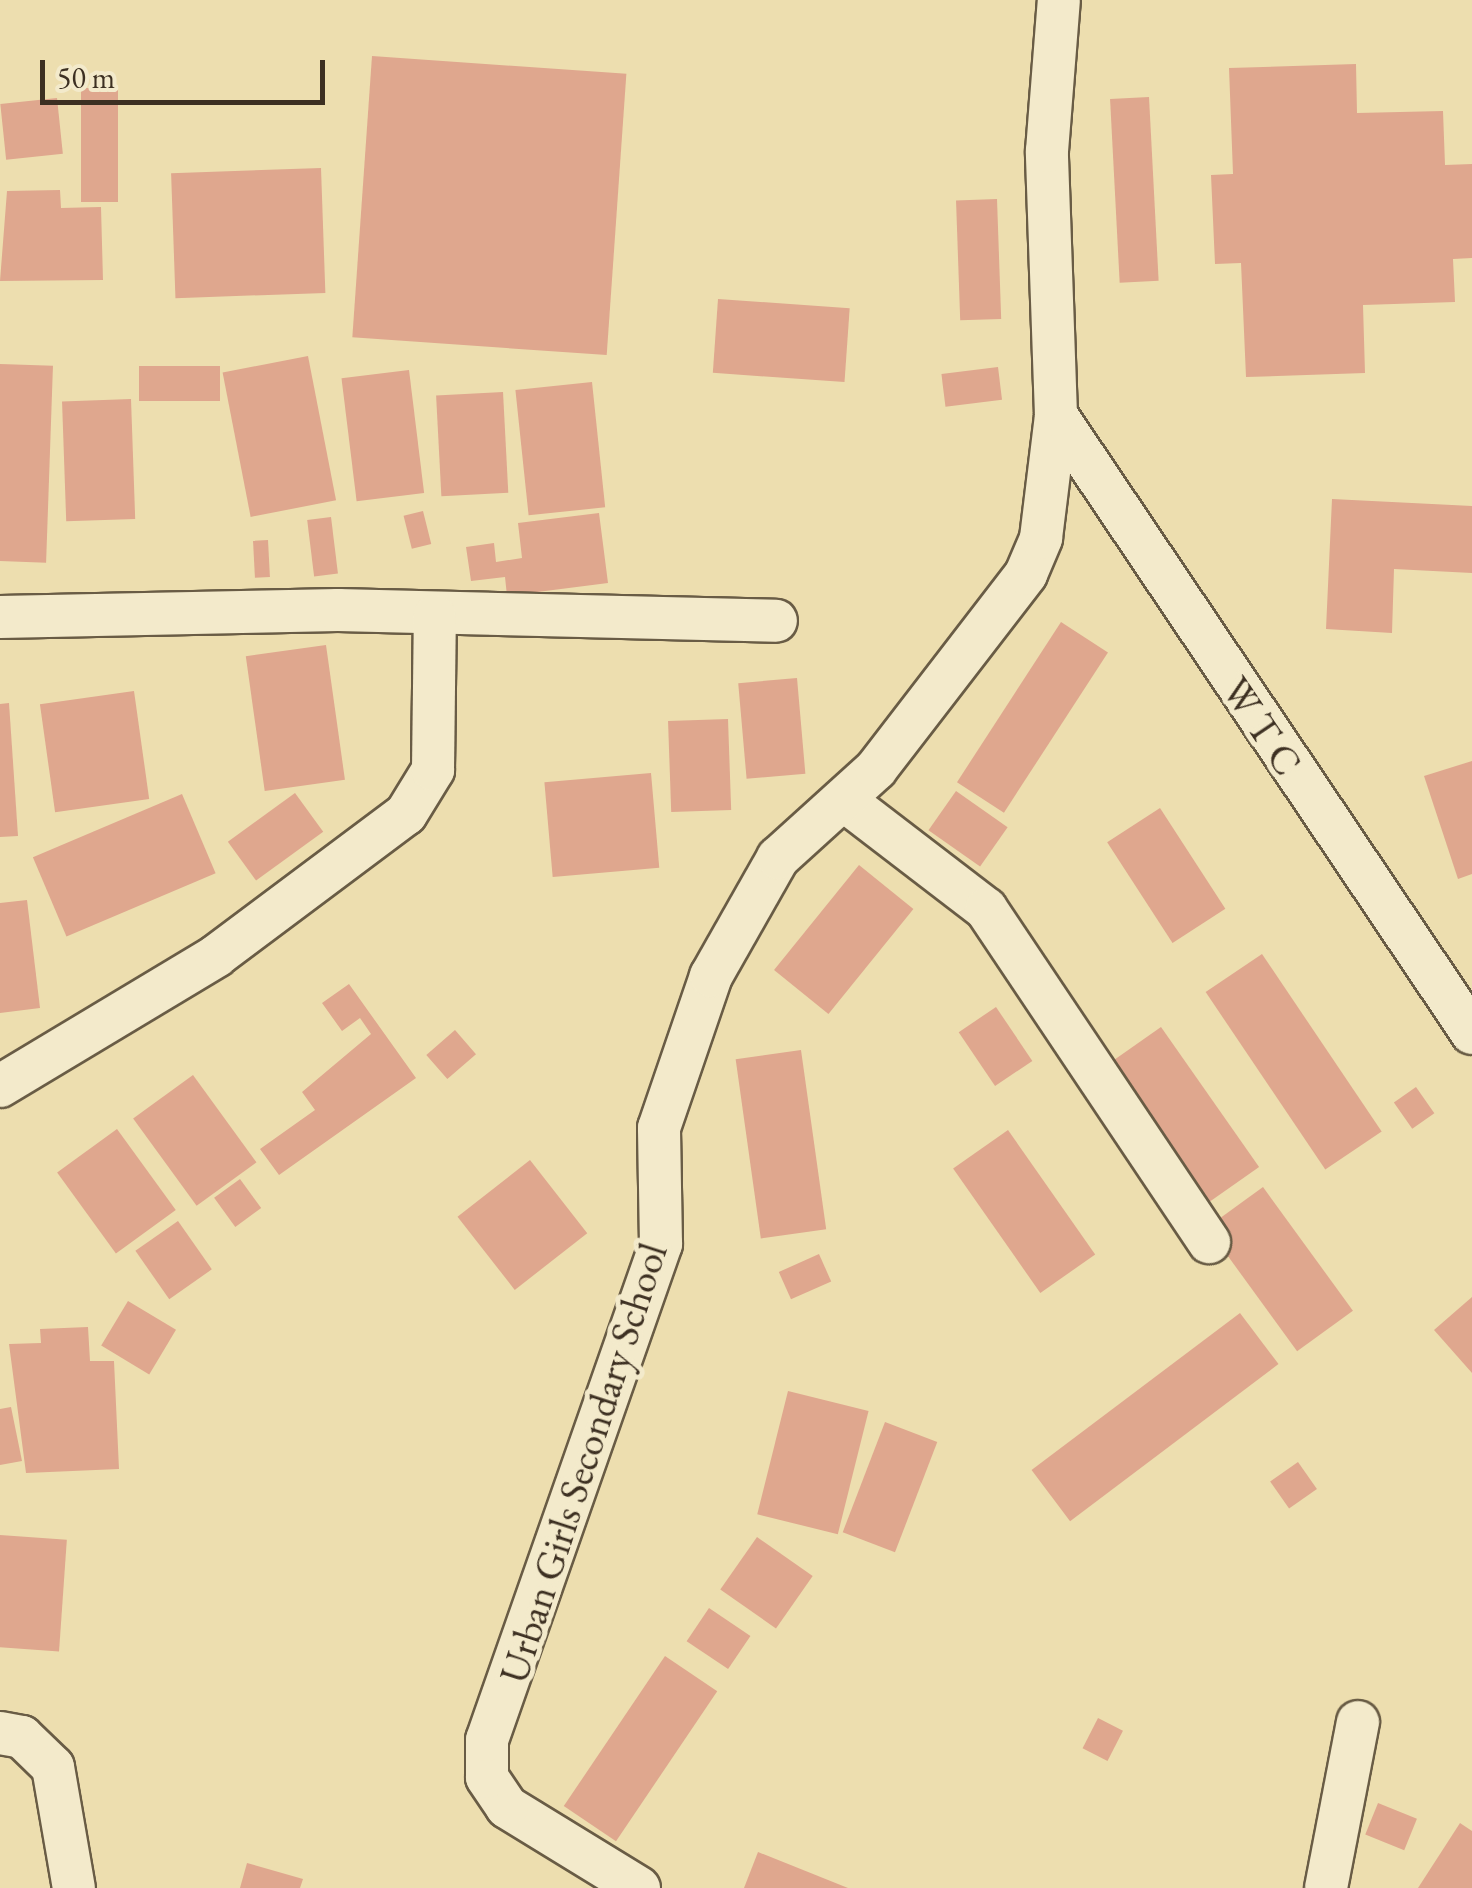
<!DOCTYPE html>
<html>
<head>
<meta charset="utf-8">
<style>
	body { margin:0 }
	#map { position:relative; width:1472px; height:1888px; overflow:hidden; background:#eddeaf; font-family:"EB Garamond",serif }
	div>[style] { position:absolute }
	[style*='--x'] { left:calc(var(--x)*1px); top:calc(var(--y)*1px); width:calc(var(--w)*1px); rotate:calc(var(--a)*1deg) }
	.building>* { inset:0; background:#dfa78e; transform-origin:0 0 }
	.roads { filter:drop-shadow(2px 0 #695c45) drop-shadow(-2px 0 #695c45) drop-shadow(0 2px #695c45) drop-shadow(0 -2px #695c45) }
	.minor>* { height:42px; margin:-21px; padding:0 21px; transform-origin:21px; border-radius:21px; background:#f3eacb }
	span { translate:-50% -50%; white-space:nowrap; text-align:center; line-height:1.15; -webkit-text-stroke:10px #f3eacb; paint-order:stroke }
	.street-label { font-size:40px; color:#3d3022 }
	.scale { position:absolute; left:40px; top:60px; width:285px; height:45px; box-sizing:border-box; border:5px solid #3d3022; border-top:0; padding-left:12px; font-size:30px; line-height:35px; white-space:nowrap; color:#3d3022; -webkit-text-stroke:8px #f3eacb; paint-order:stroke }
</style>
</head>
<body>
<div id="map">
	<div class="building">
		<i style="left:372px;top:56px;width:255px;height:282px;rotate:4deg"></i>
		<i style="clip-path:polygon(1356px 64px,1357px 113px,1443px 111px,1445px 165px,1472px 164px,1472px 258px,1453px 259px,1455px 302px,1363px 305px,1365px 373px,1246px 377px,1241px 263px,1215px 264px,1211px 175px,1233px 174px,1229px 68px)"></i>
		<i style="left:81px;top:88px;width:37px;height:114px"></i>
		<i style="left:1149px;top:97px;width:184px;height:39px;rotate:87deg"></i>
		<i style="left:57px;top:98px;width:56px;height:57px;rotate:84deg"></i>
		<i style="left:321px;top:168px;width:125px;height:150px;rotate:88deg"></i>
		<i style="clip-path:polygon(60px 190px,61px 208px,101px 207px,103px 280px,0 281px,7px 191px)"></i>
		<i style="left:997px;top:199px;width:120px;height:41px;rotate:88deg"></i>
		<i style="left:718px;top:299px;width:132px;height:74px;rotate:4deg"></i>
		<i style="left:308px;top:356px;width:147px;height:87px;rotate:79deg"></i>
		<i style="left:0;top:364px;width:53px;height:197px;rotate:2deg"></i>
		<i style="left:139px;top:366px;width:81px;height:35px"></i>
		<i style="left:998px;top:367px;width:33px;height:57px;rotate:83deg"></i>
		<i style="left:409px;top:370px;width:124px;height:68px;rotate:83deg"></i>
		<i style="left:592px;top:382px;width:126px;height:77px;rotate:84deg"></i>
		<i style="left:503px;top:392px;width:101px;height:67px;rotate:87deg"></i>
		<i style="left:131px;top:399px;width:120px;height:69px;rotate:88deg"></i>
		<i style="clip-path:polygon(1332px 499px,1472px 506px,1472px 573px,1394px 569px,1392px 633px,1326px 629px)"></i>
		<i style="left:423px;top:511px;width:34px;height:20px;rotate:76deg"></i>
		<i style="clip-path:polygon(599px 513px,608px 583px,507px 596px,505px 577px,471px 581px,466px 547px,494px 543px,496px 562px,522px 558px,518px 523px)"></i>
		<i style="left:331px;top:517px;width:57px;height:24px;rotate:83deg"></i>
		<i style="left:268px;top:540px;width:37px;height:15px;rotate:87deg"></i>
		<i style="left:1061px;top:622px;width:56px;height:191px;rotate:33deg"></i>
		<i style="left:326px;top:645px;width:136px;height:81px;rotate:82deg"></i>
		<i style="left:797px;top:678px;width:96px;height:59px;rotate:85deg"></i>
		<i style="left:134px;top:691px;width:109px;height:95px;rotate:82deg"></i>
		<i style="clip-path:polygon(9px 703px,18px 836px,0 837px,0 704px)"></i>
		<i style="left:728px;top:719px;width:91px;height:60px;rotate:88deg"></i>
		<i style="clip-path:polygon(1472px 761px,1472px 874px,1458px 879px,1424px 776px)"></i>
		<i style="left:651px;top:773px;width:95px;height:107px;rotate:85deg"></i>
		<i style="left:956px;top:791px;width:63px;height:48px;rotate:35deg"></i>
		<i style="left:295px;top:793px;width:48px;height:83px;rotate:54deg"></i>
		<i style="left:182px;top:794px;width:86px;height:162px;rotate:67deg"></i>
		<i style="left:1160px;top:808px;width:120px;height:63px;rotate:57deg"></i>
		<i style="left:859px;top:865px;width:70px;height:135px;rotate:39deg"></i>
		<i style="clip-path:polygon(27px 900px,40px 1008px,0 1013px,0 903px)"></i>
		<i style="left:1262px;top:954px;width:214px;height:68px;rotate:56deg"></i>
		<i style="clip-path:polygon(349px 984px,416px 1078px,279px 1175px,260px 1149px,315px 1110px,302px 1092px,371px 1034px,360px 1018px,342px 1031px,322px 1003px)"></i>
		<i style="left:996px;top:1007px;width:65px;height:45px;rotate:56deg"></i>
		<i style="left:1161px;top:1027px;width:171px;height:70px;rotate:55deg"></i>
		<i style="left:455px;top:1030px;width:32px;height:38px;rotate:49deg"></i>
		<i style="left:801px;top:1050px;width:181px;height:66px;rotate:82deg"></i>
		<i style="left:193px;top:1075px;width:108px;height:74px;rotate:54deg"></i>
		<i style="left:1416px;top:1087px;width:32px;height:27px;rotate:55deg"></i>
		<i style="left:117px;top:1129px;width:100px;height:74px;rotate:54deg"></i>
		<i style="left:1008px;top:1130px;width:152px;height:67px;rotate:55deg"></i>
		<i style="left:530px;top:1160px;width:93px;height:92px;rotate:52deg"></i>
		<i style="left:240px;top:1179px;width:36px;height:32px;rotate:54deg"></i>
		<i style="left:1263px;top:1187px;width:153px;height:69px;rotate:54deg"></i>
		<i style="left:178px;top:1221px;width:59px;height:52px;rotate:55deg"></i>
		<i style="left:819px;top:1254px;width:30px;height:44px;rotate:66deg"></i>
		<i style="clip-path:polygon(1472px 1297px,1472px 1373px,1434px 1330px)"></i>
		<i style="left:128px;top:1301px;width:56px;height:52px;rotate:31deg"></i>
		<i style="left:1240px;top:1313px;width:64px;height:261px;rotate:53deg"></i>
		<i style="clip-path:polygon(88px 1327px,90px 1361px,114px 1361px,119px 1469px,26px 1473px,9px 1344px,41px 1343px,40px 1329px)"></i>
		<i style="left:788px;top:1391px;width:83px;height:127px;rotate:14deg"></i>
		<i style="clip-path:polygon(11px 1407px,22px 1461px,0 1465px,0 1409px)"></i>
		<i style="left:885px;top:1422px;width:56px;height:118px;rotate:21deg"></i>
		<i style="left:1298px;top:1462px;width:33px;height:34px;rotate:55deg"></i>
		<i style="left:0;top:1535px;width:67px;height:112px;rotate:4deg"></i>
		<i style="left:757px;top:1537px;width:68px;height:64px;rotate:35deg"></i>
		<i style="left:709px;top:1608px;width:50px;height:40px;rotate:34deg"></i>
		<i style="left:665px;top:1656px;width:63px;height:181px;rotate:34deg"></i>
		<i style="left:1098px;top:1718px;width:28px;height:34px;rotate:27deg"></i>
		<i style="left:1378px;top:1803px;width:42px;height:34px;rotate:22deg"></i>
		<i style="clip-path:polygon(1460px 1823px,1472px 1831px,1472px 1888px,1418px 1888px)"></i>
		<i style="clip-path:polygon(758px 1852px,848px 1888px,744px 1888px)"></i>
		<i style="clip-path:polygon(247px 1863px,303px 1879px,300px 1888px,240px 1888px)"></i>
	</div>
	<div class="roads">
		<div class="minor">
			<i style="--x:1056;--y:415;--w:745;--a:56.05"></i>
			<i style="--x:0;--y:617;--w:338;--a:-1.2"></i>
			<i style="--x:338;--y:610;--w:438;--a:1.4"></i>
			<i style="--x:844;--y:800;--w:179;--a:37.5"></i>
			<i style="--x:986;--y:909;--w:401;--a:56.2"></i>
			<i style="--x:0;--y:1086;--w:252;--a:-31"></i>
			<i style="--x:216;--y:956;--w:237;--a:-36.8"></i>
			<i style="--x:406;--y:814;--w:52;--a:-58.5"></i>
			<i style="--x:433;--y:770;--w:154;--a:-89.3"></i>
			<i style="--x:0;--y:1733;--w:22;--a:10"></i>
			<i style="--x:22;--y:1737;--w:43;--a:44.1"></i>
			<i style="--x:53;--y:1767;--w:123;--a:80.2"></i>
			<i style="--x:639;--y:1888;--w:155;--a:-148.5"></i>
			<i style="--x:507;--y:1807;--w:36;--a:-124"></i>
			<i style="--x:487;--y:1777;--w:37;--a:-90"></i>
			<i style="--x:487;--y:1740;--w:526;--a:-70.67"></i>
			<i style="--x:661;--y:1244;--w:116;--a:-91"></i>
			<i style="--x:659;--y:1128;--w:161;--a:-71.1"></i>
			<i style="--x:711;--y:976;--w:136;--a:-60.4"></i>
			<i style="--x:778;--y:858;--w:132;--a:-42.2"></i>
			<i style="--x:876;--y:769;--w:246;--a:-52.4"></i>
			<i style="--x:1026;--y:574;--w:39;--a:-67"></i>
			<i style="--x:1041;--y:538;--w:124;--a:-83"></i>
			<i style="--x:1056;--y:415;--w:264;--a:-92"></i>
			<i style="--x:1047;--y:151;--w:151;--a:-85.5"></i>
			<i style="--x:1326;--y:1888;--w:169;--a:-79.1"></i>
		</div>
	</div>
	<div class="street-label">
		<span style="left:1262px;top:726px;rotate:56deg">W T C</span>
		<span style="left:583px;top:1463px;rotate:-72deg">Urban Girls Secondary School</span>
	</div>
	<div class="scale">50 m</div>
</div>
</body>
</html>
